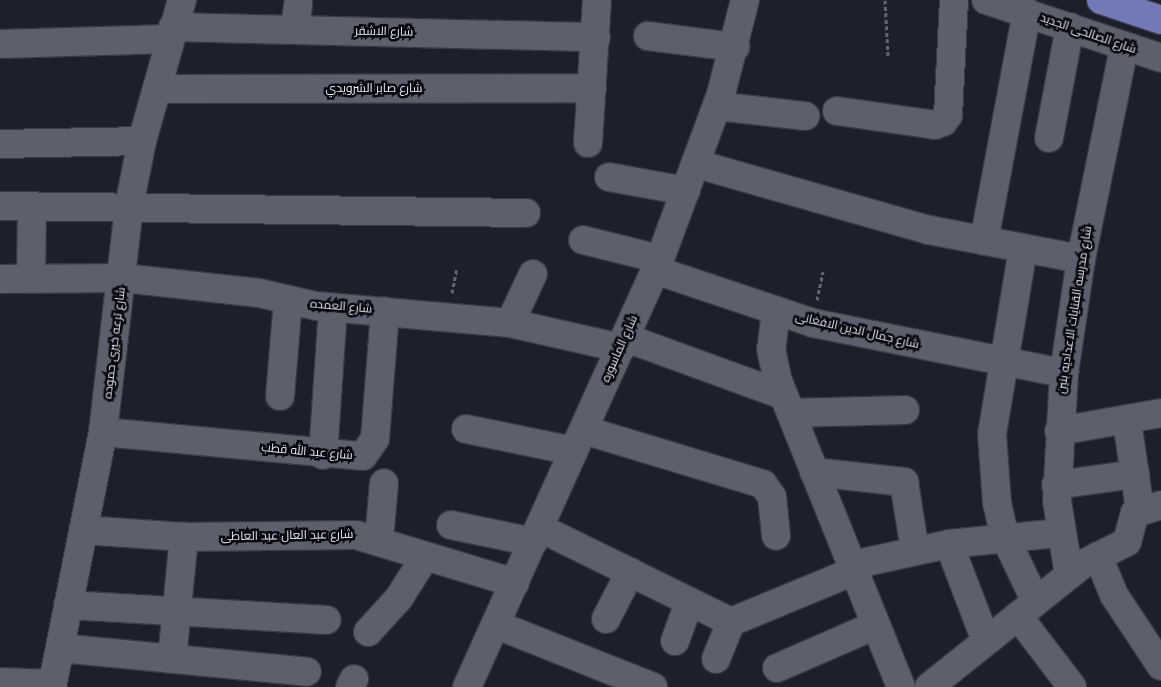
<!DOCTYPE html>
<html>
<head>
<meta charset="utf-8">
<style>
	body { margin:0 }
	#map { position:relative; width:1161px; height:687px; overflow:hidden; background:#1d1f2a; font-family:"Varela Round",Cairo,sans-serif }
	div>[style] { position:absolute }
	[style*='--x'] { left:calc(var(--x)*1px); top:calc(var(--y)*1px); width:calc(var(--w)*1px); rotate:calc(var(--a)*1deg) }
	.path>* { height:3px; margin-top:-1.5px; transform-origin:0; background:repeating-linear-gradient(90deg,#63656f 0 4px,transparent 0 6.5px) }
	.roads { filter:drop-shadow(1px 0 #393a44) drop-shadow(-1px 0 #393a44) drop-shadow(0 1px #393a44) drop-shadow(0 -1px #393a44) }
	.minor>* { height:28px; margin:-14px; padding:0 14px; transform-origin:14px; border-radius:14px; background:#5d5f6d }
	.major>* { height:28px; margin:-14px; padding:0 14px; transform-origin:14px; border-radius:14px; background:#7279b6 }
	span { translate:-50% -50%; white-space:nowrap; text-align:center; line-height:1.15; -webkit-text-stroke:5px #08090e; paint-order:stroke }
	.street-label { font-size:12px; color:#ebedf5 }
</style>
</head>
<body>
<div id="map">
	<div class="path">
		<i style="--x:885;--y:0;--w:56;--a:86.9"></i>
		<i style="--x:452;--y:293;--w:26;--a:-79"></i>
		<i style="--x:817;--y:300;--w:29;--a:-78"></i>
	</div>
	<div class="roads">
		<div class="minor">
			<i style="--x:986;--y:0;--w:184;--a:18.3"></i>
			<i style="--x:173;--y:27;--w:423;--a:1.4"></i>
			<i style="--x:295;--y:30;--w:26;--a:-83"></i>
			<i style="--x:648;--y:36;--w:88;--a:7.2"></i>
			<i style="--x:0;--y:44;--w:170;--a:-1.7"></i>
			<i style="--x:157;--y:89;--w:435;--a:-0.1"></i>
			<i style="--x:717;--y:106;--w:89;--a:6.5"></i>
			<i style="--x:837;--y:111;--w:99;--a:8.1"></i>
			<i style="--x:935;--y:125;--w:9;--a:-21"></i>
			<i style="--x:943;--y:122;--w:9;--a:-54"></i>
			<i style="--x:948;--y:115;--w:115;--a:-87"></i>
			<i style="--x:1049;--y:138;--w:113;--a:-79.3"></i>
			<i style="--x:588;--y:143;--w:143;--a:-86.4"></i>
			<i style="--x:0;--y:144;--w:142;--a:-1.2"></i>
			<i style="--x:697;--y:164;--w:241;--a:15.9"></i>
			<i style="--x:929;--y:230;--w:155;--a:10.8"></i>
			<i style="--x:609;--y:177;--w:78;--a:10.3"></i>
			<i style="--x:0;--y:206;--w:526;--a:0.76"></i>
			<i style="--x:583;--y:240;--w:79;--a:13.9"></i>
			<i style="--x:984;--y:241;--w:233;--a:-79.4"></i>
			<i style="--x:1023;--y:249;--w:188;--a:99.5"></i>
			<i style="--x:992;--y:434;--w:69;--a:85.9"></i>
			<i style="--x:997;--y:503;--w:35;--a:77"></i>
			<i style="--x:1005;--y:537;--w:70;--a:64.5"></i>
			<i style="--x:655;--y:270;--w:167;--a:18.5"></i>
			<i style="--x:813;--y:323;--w:256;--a:11.3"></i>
			<i style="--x:31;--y:278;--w:72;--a:-89.2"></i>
			<i style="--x:0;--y:279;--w:123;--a:-0.5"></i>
			<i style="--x:123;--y:278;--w:137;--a:6.3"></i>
			<i style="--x:259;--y:293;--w:58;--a:12.8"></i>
			<i style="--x:316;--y:306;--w:195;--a:5"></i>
			<i style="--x:510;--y:323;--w:114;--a:12.7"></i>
			<i style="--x:776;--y:311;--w:38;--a:97"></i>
			<i style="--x:771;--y:349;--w:33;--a:78"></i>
			<i style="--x:778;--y:381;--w:330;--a:68.1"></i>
			<i style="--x:510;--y:323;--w:54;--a:-64.9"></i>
			<i style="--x:626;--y:338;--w:167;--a:20"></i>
			<i style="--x:280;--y:396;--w:96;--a:-85.2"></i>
			<i style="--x:791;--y:413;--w:114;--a:-1.5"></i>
			<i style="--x:1127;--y:421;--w:90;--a:81.7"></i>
			<i style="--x:466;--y:429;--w:110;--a:11.5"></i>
			<i style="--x:584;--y:430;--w:187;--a:16.8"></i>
			<i style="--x:763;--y:484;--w:16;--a:55"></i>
			<i style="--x:772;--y:497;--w:39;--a:84"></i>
			<i style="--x:1059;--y:431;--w:104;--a:-10"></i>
			<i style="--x:103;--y:432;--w:261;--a:5.3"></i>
			<i style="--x:363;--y:456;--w:21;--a:-55"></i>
			<i style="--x:375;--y:439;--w:128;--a:-85.5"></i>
			<i style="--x:323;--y:455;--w:147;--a:-86.1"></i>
			<i style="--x:814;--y:472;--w:91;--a:6.3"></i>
			<i style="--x:904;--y:482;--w:70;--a:80.9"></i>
			<i style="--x:1056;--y:485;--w:80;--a:-7.9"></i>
			<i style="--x:451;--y:525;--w:84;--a:11.7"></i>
			<i style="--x:540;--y:528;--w:213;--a:26.2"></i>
			<i style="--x:731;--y:622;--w:133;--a:-22.5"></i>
			<i style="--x:83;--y:530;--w:101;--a:4"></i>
			<i style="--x:184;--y:537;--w:172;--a:-0.7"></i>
			<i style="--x:356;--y:535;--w:166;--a:16.8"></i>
			<i style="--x:379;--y:540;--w:57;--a:-85"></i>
			<i style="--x:949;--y:544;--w:104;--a:69.1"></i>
			<i style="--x:1098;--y:556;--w:42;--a:67.7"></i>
			<i style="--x:1114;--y:595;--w:85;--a:56.5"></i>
			<i style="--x:852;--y:565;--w:99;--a:-12.2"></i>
			<i style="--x:949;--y:544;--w:112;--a:-5.7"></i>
			<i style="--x:1069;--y:575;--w:75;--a:-99.2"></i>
			<i style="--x:1057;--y:501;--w:128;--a:-86.9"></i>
			<i style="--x:1064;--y:373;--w:115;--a:-81.5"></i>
			<i style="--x:1081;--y:259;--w:216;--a:-78.5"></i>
			<i style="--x:68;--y:605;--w:259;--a:3.3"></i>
			<i style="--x:1018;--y:616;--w:89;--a:52.7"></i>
			<i style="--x:606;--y:619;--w:53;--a:-62.9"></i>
			<i style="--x:497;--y:625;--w:168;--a:21.7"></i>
			<i style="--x:368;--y:632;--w:46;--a:-47.6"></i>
			<i style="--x:399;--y:598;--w:49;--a:-57.6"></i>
			<i style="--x:675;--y:641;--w:40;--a:-69.8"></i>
			<i style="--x:60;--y:648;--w:248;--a:5.5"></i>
			<i style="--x:172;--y:659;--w:123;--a:-84.4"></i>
			<i style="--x:716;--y:659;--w:40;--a:-68"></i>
			<i style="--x:777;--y:668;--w:108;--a:-23.5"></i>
			<i style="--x:0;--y:682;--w:53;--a:2.2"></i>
			<i style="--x:52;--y:687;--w:260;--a:-78.7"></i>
			<i style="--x:103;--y:432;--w:227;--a:-83.4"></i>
			<i style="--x:129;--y:206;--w:66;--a:-78.7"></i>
			<i style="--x:142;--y:141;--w:147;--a:-74.2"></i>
			<i style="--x:350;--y:687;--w:9;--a:-63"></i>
			<i style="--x:467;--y:687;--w:470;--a:-65.7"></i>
			<i style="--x:660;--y:259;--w:176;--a:-69.7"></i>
			<i style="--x:721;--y:94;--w:97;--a:-75.7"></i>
			<i style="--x:929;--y:687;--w:197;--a:-38.6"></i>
			<i style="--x:1083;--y:564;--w:49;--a:-26.6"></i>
			<i style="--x:1127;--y:542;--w:30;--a:-75"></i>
			<i style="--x:1135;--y:513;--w:27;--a:-17"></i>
		</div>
		<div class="major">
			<i style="--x:1101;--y:0;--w:63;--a:18.4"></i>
		</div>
	</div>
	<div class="street-label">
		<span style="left:384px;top:32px;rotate:1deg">شارع الاشقر</span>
		<span style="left:1088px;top:34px;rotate:19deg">شارع الصالحى الجديد</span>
		<span style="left:374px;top:89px">شارع صابر الشرويدي</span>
		<span style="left:341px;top:307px;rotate:5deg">شارع العمده</span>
		<span style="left:1075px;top:310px;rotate:-81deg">شارع مدرسه القنايات الاعداديه بنين</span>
		<span style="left:857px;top:331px;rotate:13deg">شارع جمال الدين الافغانى</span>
		<span style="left:115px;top:343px;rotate:-83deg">شارع ترعه خيرى حموده</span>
		<span style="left:620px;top:349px;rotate:-66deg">شارع الماسوره</span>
		<span style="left:307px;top:452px;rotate:5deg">شارع عبد الله قطب</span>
		<span style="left:287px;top:536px;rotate:-1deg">شارع عبد العال عبد العاطى</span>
	</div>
</div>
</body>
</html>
